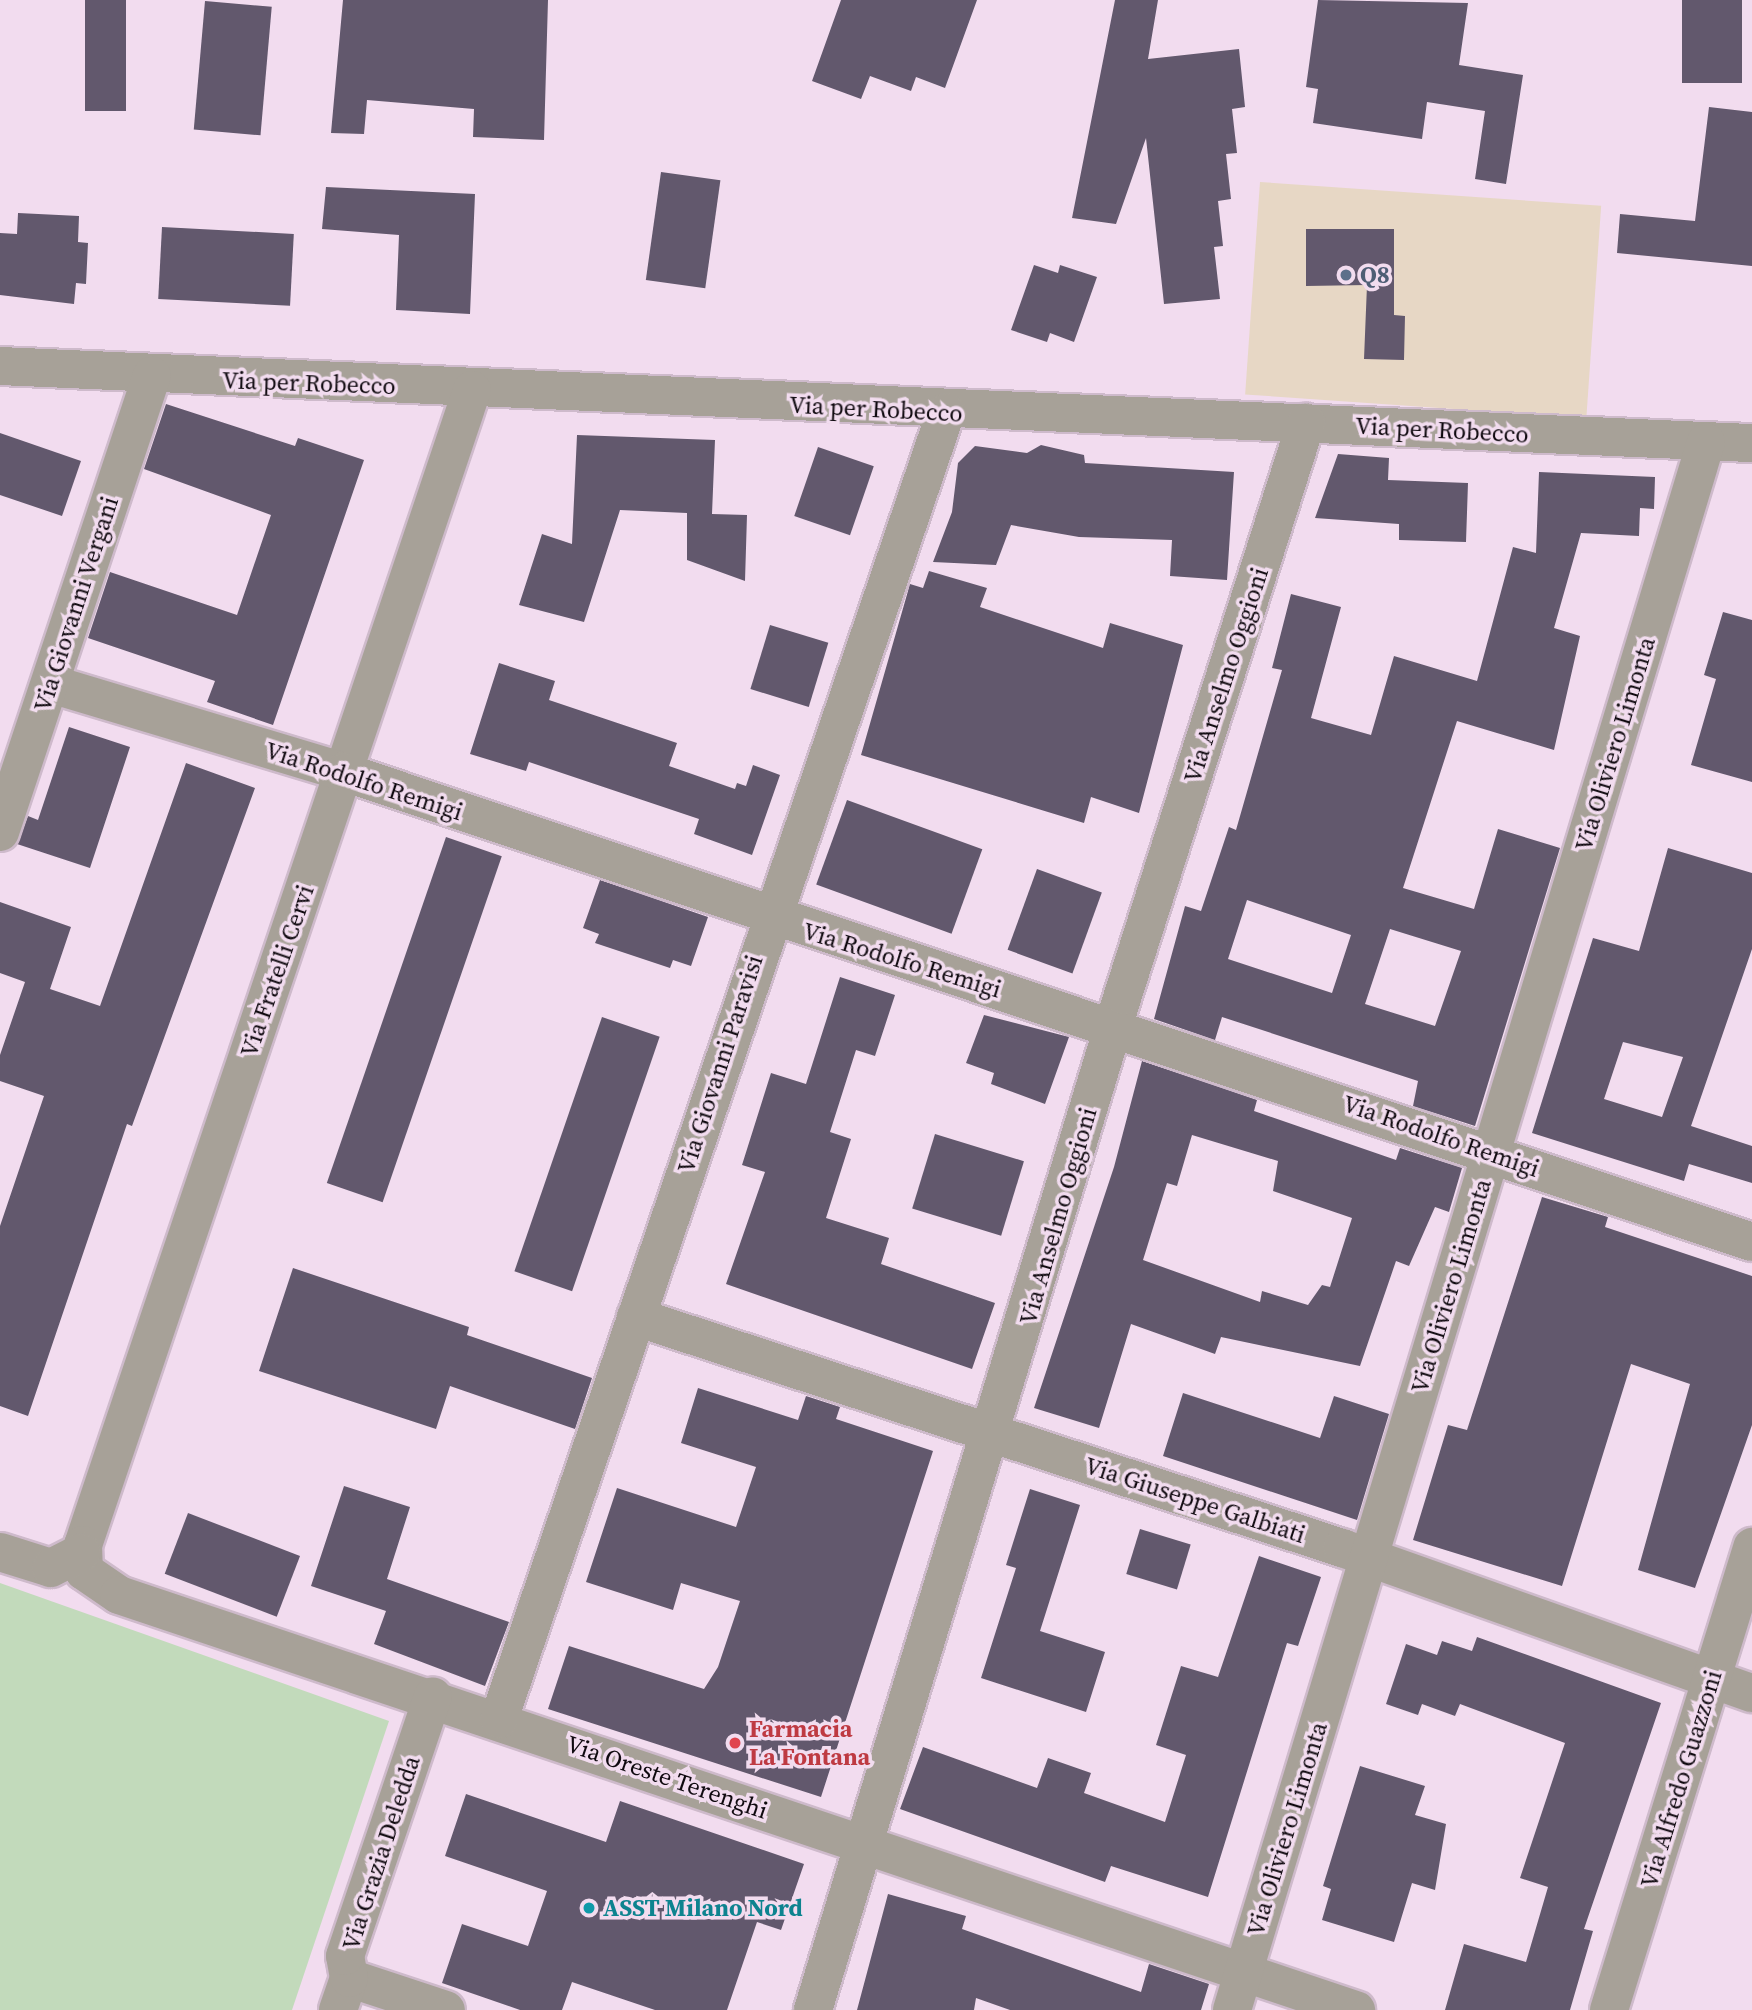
<!DOCTYPE html>
<html>
<head>
<meta charset="utf-8">
<style>
	body { margin:0 }
	#map { position:relative; width:1752px; height:2010px; overflow:hidden; background:#f2dcef; font-family:"Source Serif 4",serif }
	div>[style] { position:absolute }
	[style*='--x'] { left:calc(var(--x)*1px); top:calc(var(--y)*1px); width:calc(var(--w)*1px); rotate:calc(var(--a)*1deg) }
	.commercial>* { inset:0; background:#e7d7c5; transform-origin:0 0 }
	.green>* { inset:0; background:#c2dabb }
	.building>* { inset:0; background:#62586d; transform-origin:0 0 }
	.roads { filter:drop-shadow(2px 0 #cebacb) drop-shadow(-2px 0 #cebacb) drop-shadow(0 2px #cebacb) drop-shadow(0 -2px #cebacb) }
	.minor>* { height:38px; margin:-19px; padding:0 19px; transform-origin:19px; border-radius:19px; background:#a7a198 }
	.dots>* { width:19px; height:19px; translate:-50% -50%; box-sizing:border-box; border:4px solid #f2dcef; border-radius:50% }
	span { translate:-50% -50%; white-space:nowrap; text-align:center; line-height:1.15; -webkit-text-stroke:7px #f2dcef; paint-order:stroke }
	.service-label { font-size:24px; color:#4e5e75; font-weight:700 }
	.left { translate:0 -50%; text-align:left }
	.street-label { font-size:24px; color:#0f090f }
	.health-label { font-size:24px; color:#be3a42; font-weight:700 }
	.culture-label { font-size:24px; color:#0d838f; font-weight:700 }
</style>
</head>
<body>
<div id="map">
	<div class="commercial">
		<i style="left:1260px;top:182px;width:342px;height:213px;rotate:4deg"></i>
	</div>
	<div class="green">
		<i style="clip-path:polygon(0 1583px,389px 1721px,292px 2010px,0 2010px)"></i>
	</div>
	<div class="building">
		<i style="left:85px;top:0;width:41px;height:111px"></i>
		<i style="clip-path:polygon(343px 0,548px 0,544px 140px,473px 137px,474px 109px,367px 100px,364px 134px,331px 133px)"></i>
		<i style="clip-path:polygon(841px 0,977px 0,945px 88px,916px 77px,911px 91px,870px 76px,861px 99px,812px 81px)"></i>
		<i style="clip-path:polygon(1115px 0,1158px 0,1148px 59px,1239px 49px,1245px 107px,1232px 109px,1237px 153px,1226px 154px,1231px 199px,1218px 201px,1223px 246px,1214px 247px,1220px 299px,1164px 304px,1146px 138px,1116px 224px,1072px 218px)"></i>
		<i style="clip-path:polygon(1318px 0,1468px 3px,1459px 65px,1523px 75px,1506px 184px,1475px 179px,1485px 111px,1427px 102px,1422px 139px,1313px 123px,1318px 89px,1306px 87px)"></i>
		<i style="left:1682px;top:0;width:60px;height:83px"></i>
		<i style="left:205px;top:1px;width:67px;height:129px;rotate:5deg"></i>
		<i style="clip-path:polygon(1709px 107px,1752px 112px,1752px 266px,1617px 253px,1620px 214px,1695px 221px)"></i>
		<i style="left:661px;top:172px;width:60px;height:109px;rotate:8deg"></i>
		<i style="clip-path:polygon(326px 187px,475px 194px,470px 314px,396px 310px,399px 235px,322px 229px)"></i>
		<i style="clip-path:polygon(18px 213px,79px 216px,78px 242px,88px 243px,86px 284px,76px 283px,74px 304px,0 295px,0 233px,17px 234px)"></i>
		<i style="left:162px;top:227px;width:132px;height:72px;rotate:3deg"></i>
		<i style="clip-path:polygon(1306px 229px,1394px 229px,1394px 315px,1405px 316px,1404px 360px,1364px 359px,1367px 285px,1306px 286px)"></i>
		<i style="clip-path:polygon(1034px 265px,1058px 273px,1060px 265px,1097px 277px,1074px 342px,1050px 333px,1047px 342px,1011px 330px)"></i>
		<i style="clip-path:polygon(166px 404px,295px 446px,298px 438px,364px 460px,273px 725px,207px 702px,215px 681px,88px 638px,110px 572px,237px 615px,271px 515px,144px 469px)"></i>
		<i style="clip-path:polygon(0 433px,81px 461px,62px 516px,0 495px)"></i>
		<i style="clip-path:polygon(577px 435px,715px 440px,712px 514px,747px 515px,745px 581px,687px 560px,687px 513px,620px 510px,584px 622px,519px 605px,542px 534px,572px 544px)"></i>
		<i style="clip-path:polygon(1041px 445px,1084px 455px,1085px 463px,1234px 472px,1227px 580px,1170px 576px,1172px 540px,1079px 537px,1011px 525px,996px 565px,933px 562px,952px 512px,958px 463px,975px 446px,1027px 453px)"></i>
		<i style="left:818px;top:447px;width:59px;height:73px;rotate:19deg"></i>
		<i style="clip-path:polygon(1338px 454px,1389px 458px,1388px 480px,1468px 483px,1466px 542px,1399px 540px,1399px 524px,1315px 518px)"></i>
		<i style="clip-path:polygon(evenodd,1539px 472px,1655px 477px,1654px 509px,1640px 508px,1639px 536px,1581px 533px,1554px 628px,1580px 636px,1554px 750px,1457px 721px,1403px 888px,1474px 909px,1498px 829px,1560px 848px,1475px 1126px,1413px 1106px,1418px 1081px,1222px 1017px,1215px 1040px,1154px 1019px,1185px 906px,1201px 911px,1229px 827px,1236px 830px,1282px 670px,1272px 668px,1291px 594px,1341px 607px,1311px 718px,1371px 735px,1394px 656px,1477px 681px,1513px 547px,1536px 553px,1539px 472px,1247px 900px,1351px 935px,1332px 993px,1228px 959px,1247px 900px,1539px 472px,1390px 929px,1461px 951px,1435px 1026px,1365px 1004px,1390px 929px)"></i>
		<i style="clip-path:polygon(929px 571px,987px 588px,980px 607px,1103px 648px,1110px 623px,1183px 645px,1139px 813px,1091px 797px,1084px 823px,861px 755px,910px 584px,923px 588px)"></i>
		<i style="clip-path:polygon(1723px 612px,1752px 620px,1752px 782px,1691px 765px,1716px 679px,1704px 675px)"></i>
		<i style="left:770px;top:625px;width:61px;height:67px;rotate:17deg"></i>
		<i style="clip-path:polygon(499px 663px,555px 681px,549px 700px,677px 743px,669px 766px,735px 789px,737px 783px,746px 786px,753px 765px,780px 775px,752px 855px,694px 834px,699px 819px,529px 762px,526px 771px,470px 754px)"></i>
		<i style="clip-path:polygon(69px 727px,130px 747px,90px 868px,17px 844px,28px 816px,38px 820px)"></i>
		<i style="clip-path:polygon(186px 763px,255px 788px,132px 1126px,127px 1124px,28px 1416px,0 1406px,0 1226px,44px 1096px,0 1081px,0 1055px,25px 982px,0 973px,0 902px,71px 927px,50px 989px,100px 1006px)"></i>
		<i style="left:847px;top:800px;width:144px;height:90px;rotate:20deg"></i>
		<i style="left:446px;top:837px;width:59px;height:366px;rotate:19deg"></i>
		<i style="clip-path:polygon(evenodd,1668px 848px,1752px 873px,1752px 949px,1691px 1126px,1752px 1146px,1752px 1183px,1689px 1164px,1684px 1181px,1532px 1133px,1593px 938px,1639px 951px,1668px 848px,1623px 1042px,1683px 1057px,1662px 1117px,1604px 1099px,1623px 1042px)"></i>
		<i style="left:1037px;top:869px;width:69px;height:86px;rotate:20deg"></i>
		<i style="clip-path:polygon(600px 880px,708px 917px,691px 966px,673px 960px,670px 968px,595px 943px,599px 934px,583px 928px)"></i>
		<i style="clip-path:polygon(840px 977px,895px 995px,875px 1056px,856px 1050px,830px 1132px,851px 1139px,826px 1218px,889px 1238px,881px 1264px,995px 1303px,972px 1369px,726px 1284px,765px 1172px,742px 1165px,771px 1073px,806px 1084px)"></i>
		<i style="clip-path:polygon(984px 1015px,1069px 1037px,1045px 1104px,991px 1084px,994px 1073px,966px 1063px)"></i>
		<i style="left:602px;top:1017px;width:61px;height:269px;rotate:19deg"></i>
		<i style="clip-path:polygon(evenodd,1142px 1061px,1257px 1100px,1254px 1111px,1396px 1160px,1400px 1148px,1462px 1168px,1449px 1212px,1435px 1207px,1409px 1266px,1396px 1261px,1360px 1366px,1221px 1337px,1215px 1354px,1131px 1324px,1099px 1428px,1034px 1408px,1114px 1167px,1142px 1061px,1192px 1135px,1278px 1161px,1273px 1191px,1352px 1218px,1330px 1287px,1322px 1285px,1308px 1305px,1262px 1291px,1260px 1302px,1143px 1260px,1167px 1183px,1177px 1186px,1192px 1135px)"></i>
		<i style="left:935px;top:1134px;width:93px;height:78px;rotate:17deg"></i>
		<i style="clip-path:polygon(1542px 1197px,1608px 1217px,1605px 1227px,1752px 1276px,1752px 1425px,1695px 1588px,1638px 1570px,1690px 1384px,1631px 1364px,1562px 1586px,1413px 1540px,1448px 1425px,1467px 1430px)"></i>
		<i style="clip-path:polygon(293px 1268px,469px 1327px,467px 1335px,592px 1378px,575px 1429px,450px 1386px,436px 1429px,259px 1371px)"></i>
		<i style="clip-path:polygon(698px 1388px,798px 1420px,806px 1396px,840px 1407px,836px 1419px,933px 1451px,821px 1797px,548px 1709px,569px 1646px,704px 1689px,718px 1667px,740px 1601px,681px 1583px,673px 1610px,586px 1582px,617px 1488px,736px 1527px,756px 1467px,681px 1443px)"></i>
		<i style="clip-path:polygon(1183px 1393px,1320px 1438px,1334px 1396px,1389px 1414px,1357px 1520px,1163px 1456px)"></i>
		<i style="clip-path:polygon(344px 1486px,410px 1507px,387px 1579px,509px 1622px,485px 1686px,374px 1644px,386px 1611px,311px 1586px)"></i>
		<i style="clip-path:polygon(1030px 1489px,1080px 1505px,1040px 1631px,1105px 1652px,1086px 1712px,981px 1678px,1016px 1568px,1006px 1565px)"></i>
		<i style="left:188px;top:1513px;width:120px;height:65px;rotate:21deg"></i>
		<i style="left:1140px;top:1529px;width:53px;height:47px;rotate:17deg"></i>
		<i style="clip-path:polygon(1259px 1556px,1321px 1577px,1298px 1646px,1287px 1643px,1208px 1897px,1111px 1866px,1105px 1882px,900px 1809px,923px 1747px,1037px 1788px,1048px 1758px,1091px 1773px,1084px 1793px,1165px 1822px,1186px 1755px,1156px 1745px,1181px 1666px,1218px 1677px)"></i>
		<i style="clip-path:polygon(1477px 1637px,1661px 1703px,1584px 1929px,1593px 1931px,1570px 2010px,1445px 2010px,1464px 1944px,1526px 1962px,1548px 1887px,1520px 1878px,1565px 1743px,1460px 1704px,1455px 1716px,1422px 1704px,1418px 1715px,1386px 1704px,1406px 1644px,1437px 1655px,1442px 1641px,1472px 1651px)"></i>
		<i style="clip-path:polygon(1360px 1766px,1425px 1786px,1415px 1815px,1446px 1824px,1435px 1890px,1412px 1883px,1394px 1942px,1322px 1920px,1331px 1889px,1323px 1886px)"></i>
		<i style="clip-path:polygon(466px 1794px,606px 1842px,620px 1801px,804px 1864px,781px 1930px,757px 1922px,727px 2010px,655px 2010px,572px 1982px,562px 2010px,520px 2010px,442px 1983px,462px 1924px,528px 1946px,547px 1891px,445px 1856px)"></i>
		<i style="clip-path:polygon(888px 1894px,966px 1916px,962px 1929px,1141px 1992px,1149px 1964px,1209px 1984px,1201px 2010px,1010px 2010px,976px 1998px,974px 2010px,857px 2010px)"></i>
	</div>
	<div class="roads">
		<div class="minor">
			<i style="--x:0;--y:366;--w:1754;--a:2.52"></i>
			<i style="--x:472;--y:390;--w:1219;--a:108.61"></i>
			<i style="--x:83;--y:1545;--w:26;--a:88"></i>
			<i style="--x:84;--y:1571;--w:42;--a:34.4"></i>
			<i style="--x:119;--y:1595;--w:1305;--a:18.55"></i>
			<i style="--x:51;--y:684;--w:306;--a:16.7"></i>
			<i style="--x:344;--y:772;--w:1484;--a:18.46"></i>
			<i style="--x:0;--y:832;--w:481;--a:-71.6"></i>
			<i style="--x:636;--y:1317;--w:743;--a:18.12"></i>
			<i style="--x:1342;--y:1548;--w:435;--a:19.5"></i>
			<i style="--x:0;--y:1552;--w:53;--a:17.4"></i>
			<i style="--x:51;--y:1568;--w:34;--a:-27"></i>
			<i style="--x:499;--y:1719;--w:1381;--a:-71.12"></i>
			<i style="--x:349;--y:1978;--w:102;--a:18.3"></i>
			<i style="--x:338;--y:2010;--w:34;--a:-71"></i>
			<i style="--x:349;--y:1978;--w:22;--a:-100"></i>
			<i style="--x:345;--y:1956;--w:274;--a:-71.3"></i>
			<i style="--x:813;--y:2010;--w:1061;--a:-73.02"></i>
			<i style="--x:1123;--y:995;--w:601;--a:-72.26"></i>
			<i style="--x:1232;--y:2010;--w:1638;--a:-73.18"></i>
			<i style="--x:1609;--y:2010;--w:485;--a:-72.8"></i>
		</div>
	</div>
	<div class="dots">
		<i style="left:1346px;top:275px;background:#5c6f8a"></i>
		<i style="left:735px;top:1743px;background:#e0444e"></i>
		<i style="left:589px;top:1908px;background:#0f9aa8"></i>
	</div>
	<div class="service-label">
		<span class="left" style="left:1360px;top:275px">Q8</span>
	</div>
	<div class="street-label">
		<span style="left:309px;top:383px;rotate:2deg">Via per Robecco</span>
		<span style="left:876px;top:409px;rotate:3deg">Via per Robecco</span>
		<span style="left:1442px;top:430px;rotate:3deg">Via per Robecco</span>
		<span style="left:76px;top:604px;rotate:-72deg">Via Giovanni Vergani</span>
		<span style="left:1226px;top:675px;rotate:-72deg">Via Anselmo Oggioni</span>
		<span style="left:1615px;top:744px;rotate:-73deg">Via Oliviero Limonta</span>
		<span style="left:364px;top:781px;rotate:18deg">Via Rodolfo Remigi</span>
		<span style="left:902px;top:960px;rotate:17deg">Via Rodolfo Remigi</span>
		<span style="left:277px;top:971px;rotate:-71deg">Via Fratelli Cervi</span>
		<span style="left:720px;top:1064px;rotate:-72deg">Via Giovanni Paravisi</span>
		<span style="left:1441px;top:1136px;rotate:19deg">Via Rodolfo Remigi</span>
		<span style="left:1058px;top:1216px;rotate:-74deg">Via Anselmo Oggioni</span>
		<span style="left:1451px;top:1286px;rotate:-73deg">Via Oliviero Limonta</span>
		<span style="left:1195px;top:1500px;rotate:18deg">Via Giuseppe Galbiati</span>
		<span style="left:667px;top:1777px;rotate:19deg">Via Oreste Terenghi</span>
		<span style="left:1681px;top:1779px;rotate:-73deg">Via Alfredo Guazzoni</span>
		<span style="left:1287px;top:1829px;rotate:-73deg">Via Oliviero Limonta</span>
		<span style="left:381px;top:1853px;rotate:-72deg">Via Grazia Deledda</span>
	</div>
	<div class="health-label">
		<span class="left" style="left:749px;top:1743px">Farmacia<br>La Fontana</span>
	</div>
	<div class="culture-label">
		<span class="left" style="left:603px;top:1908px">ASST Milano Nord</span>
	</div>
</div>
</body>
</html>
